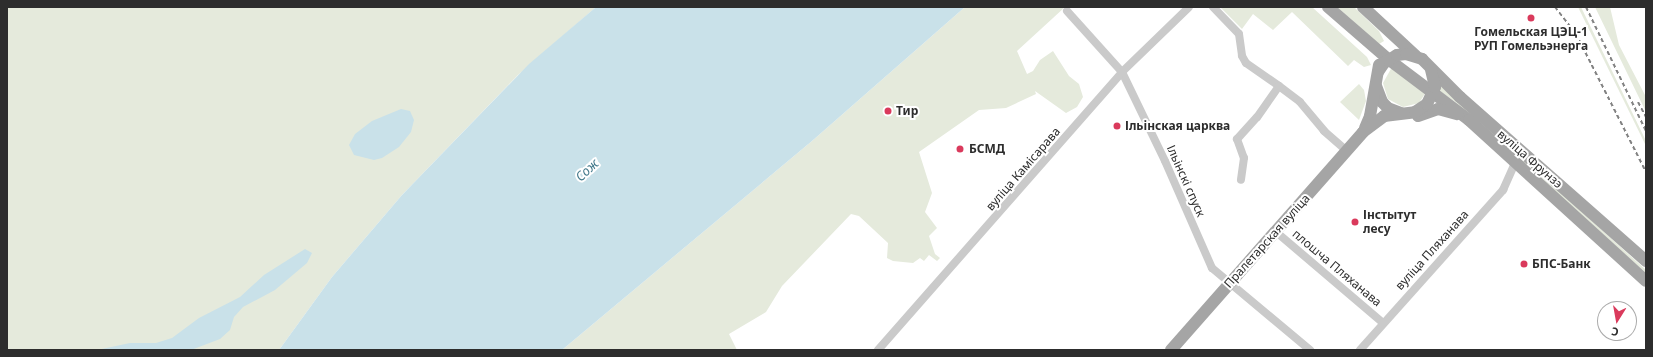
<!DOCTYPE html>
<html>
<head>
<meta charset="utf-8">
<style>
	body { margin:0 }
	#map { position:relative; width:1653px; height:357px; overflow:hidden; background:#fff; font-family:"Noto Sans",sans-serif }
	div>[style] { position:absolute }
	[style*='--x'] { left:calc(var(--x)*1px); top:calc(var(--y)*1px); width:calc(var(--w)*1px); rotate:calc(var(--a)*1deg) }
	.green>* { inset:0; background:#e5eadc }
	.water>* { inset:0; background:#c9e1e9 }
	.minor>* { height:8px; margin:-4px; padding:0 4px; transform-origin:4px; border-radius:4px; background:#cacaca }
	.primary>* { height:12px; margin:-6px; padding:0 6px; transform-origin:6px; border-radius:6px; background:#a5a5a5 }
	.rail>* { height:2px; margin-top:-1px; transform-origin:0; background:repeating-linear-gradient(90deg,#828282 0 4px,transparent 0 7px) }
	.dots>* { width:11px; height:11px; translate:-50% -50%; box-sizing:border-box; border:2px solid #fff; border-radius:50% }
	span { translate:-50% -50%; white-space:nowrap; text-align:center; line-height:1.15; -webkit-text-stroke:4px #fff; paint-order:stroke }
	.poi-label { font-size:12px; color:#2d2d2d; font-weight:700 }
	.left { translate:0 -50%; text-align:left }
	.street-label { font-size:12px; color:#2d2d2d }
	.water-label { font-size:13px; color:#41788a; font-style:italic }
	.frame { position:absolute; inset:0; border:8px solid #2d2d2d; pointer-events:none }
	.north { position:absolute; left:1597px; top:301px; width:40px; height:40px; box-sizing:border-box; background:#fff; border:1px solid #ababab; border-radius:50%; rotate:191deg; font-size:11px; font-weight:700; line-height:16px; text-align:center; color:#2d2d2d }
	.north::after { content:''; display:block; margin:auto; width:14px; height:18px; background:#da3a5c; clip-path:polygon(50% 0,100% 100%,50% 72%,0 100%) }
</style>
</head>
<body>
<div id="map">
	<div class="green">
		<i style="clip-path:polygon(7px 7px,596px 7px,518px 75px,402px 195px,332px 277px,279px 350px,7px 350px)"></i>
		<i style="clip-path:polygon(965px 7px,1065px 7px,1017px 51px,1027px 74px,1033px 71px,1040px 60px,1053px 51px,1069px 76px,1079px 84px,1083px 97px,1077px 107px,1066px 113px,1035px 91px,1036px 94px,1006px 108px,979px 110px,919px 152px,932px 193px,925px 212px,937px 228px,929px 236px,935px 254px,940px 258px,937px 261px,929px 255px,924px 261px,920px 258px,913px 263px,893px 261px,887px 258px,888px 243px,859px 216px,851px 214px,782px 286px,766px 312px,729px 334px,737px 350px,562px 350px,812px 141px)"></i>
		<i style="clip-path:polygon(1220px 7px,1312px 7px,1367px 57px,1371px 65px,1364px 67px,1354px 60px,1348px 66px,1292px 12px,1273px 30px,1253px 14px,1242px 29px)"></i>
		<i style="clip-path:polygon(1337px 7px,1354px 7px,1379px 31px,1384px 41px,1379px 44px)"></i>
		<i style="clip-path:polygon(1578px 7px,1581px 7px,1646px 141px,1646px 146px)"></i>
		<i style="clip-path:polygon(1595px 7px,1610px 7px,1619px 45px,1646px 97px,1646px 112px)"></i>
		<i style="clip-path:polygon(1392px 67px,1426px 92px,1419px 103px,1403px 107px,1388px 99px,1383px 83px)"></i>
		<i style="clip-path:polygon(1438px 81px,1646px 270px,1646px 273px,1454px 101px,1438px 90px)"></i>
		<i style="clip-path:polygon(1359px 84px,1364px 90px,1366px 101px,1359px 120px,1340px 102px)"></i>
	</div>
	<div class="water">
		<i style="clip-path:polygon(596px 7px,965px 7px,812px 141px,562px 350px,279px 350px,332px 277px,402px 195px,529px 64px)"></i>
		<i style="clip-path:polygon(401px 109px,410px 111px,414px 120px,411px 132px,399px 147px,382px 158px,374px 160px,354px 155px,349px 145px,355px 134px,372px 121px)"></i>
		<i style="clip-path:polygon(305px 249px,312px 253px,307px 263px,275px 290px,243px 307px,234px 317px,230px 330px,220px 339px,191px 350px,97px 350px,130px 343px,156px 343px,172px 338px,199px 318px,240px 297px,264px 275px)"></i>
	</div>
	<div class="minor">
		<i style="--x:1213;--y:7;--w:37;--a:46"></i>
		<i style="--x:1239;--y:34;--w:22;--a:82"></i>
		<i style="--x:1242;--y:56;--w:8;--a:60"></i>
		<i style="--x:1246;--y:63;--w:40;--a:34.9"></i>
		<i style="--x:1279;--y:86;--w:38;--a:125"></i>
		<i style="--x:1257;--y:117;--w:30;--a:132"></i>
		<i style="--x:1237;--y:139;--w:20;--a:70"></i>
		<i style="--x:1244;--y:158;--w:22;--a:98"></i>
		<i style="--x:1067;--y:11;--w:82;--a:48"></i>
		<i style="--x:1122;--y:72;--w:99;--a:64.2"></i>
		<i style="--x:1165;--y:161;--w:117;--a:66.3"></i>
		<i style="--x:1212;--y:268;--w:128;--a:39.9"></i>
		<i style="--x:1279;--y:86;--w:26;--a:37"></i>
		<i style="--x:1300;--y:102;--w:38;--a:50"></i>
		<i style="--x:1324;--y:131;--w:30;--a:41"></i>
		<i style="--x:1275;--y:231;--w:140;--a:40.4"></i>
		<i style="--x:878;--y:350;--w:370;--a:-48.7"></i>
		<i style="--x:1122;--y:72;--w:93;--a:-44.1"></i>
		<i style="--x:1360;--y:350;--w:215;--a:-48.2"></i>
		<i style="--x:1503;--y:190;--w:30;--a:-66"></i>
	</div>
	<div class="primary">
		<i style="--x:1328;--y:7;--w:79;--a:40.9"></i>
		<i style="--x:1388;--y:59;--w:101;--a:37"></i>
		<i style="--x:1469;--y:120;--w:239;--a:42.3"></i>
		<i style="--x:1363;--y:7;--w:72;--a:42.8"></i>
		<i style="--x:1378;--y:72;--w:11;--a:-56"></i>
		<i style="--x:1384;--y:63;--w:15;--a:-32"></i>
		<i style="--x:1397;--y:55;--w:9;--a:-6"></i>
		<i style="--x:1406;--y:54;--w:17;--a:17"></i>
		<i style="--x:1422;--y:59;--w:54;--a:45"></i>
		<i style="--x:1460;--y:97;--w:248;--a:41.4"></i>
		<i style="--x:1376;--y:86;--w:17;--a:69"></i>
		<i style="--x:1382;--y:102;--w:8;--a:45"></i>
		<i style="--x:1388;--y:108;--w:14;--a:21"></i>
		<i style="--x:1418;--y:116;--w:21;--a:-19"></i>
		<i style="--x:1438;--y:109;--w:20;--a:15"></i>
		<i style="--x:1365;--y:128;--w:13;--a:-67"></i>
		<i style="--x:1370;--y:116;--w:52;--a:-80"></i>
		<i style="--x:1171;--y:350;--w:290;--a:-48.6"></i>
		<i style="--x:1363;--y:132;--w:26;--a:-37"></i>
		<i style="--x:1384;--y:116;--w:31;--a:-7"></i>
		<i style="--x:1415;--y:112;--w:14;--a:-34"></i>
		<i style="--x:1427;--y:104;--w:19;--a:-65"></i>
		<i style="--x:1435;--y:87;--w:18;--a:-103"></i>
	</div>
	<div class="rail">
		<i style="--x:1555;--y:7;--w:34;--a:52"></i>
		<i style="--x:1576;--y:34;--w:155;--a:63.1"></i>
		<i style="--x:1586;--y:7;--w:138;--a:64.2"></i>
		<i style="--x:1638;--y:102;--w:17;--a:62"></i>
	</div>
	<div class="dots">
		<i style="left:1531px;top:18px;background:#da3a5c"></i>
		<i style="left:888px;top:111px;background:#da3a5c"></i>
		<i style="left:1117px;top:126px;background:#da3a5c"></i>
		<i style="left:960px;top:149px;background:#da3a5c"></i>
		<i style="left:1355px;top:222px;background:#da3a5c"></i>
		<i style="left:1524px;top:264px;background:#da3a5c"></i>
	</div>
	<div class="poi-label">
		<span style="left:1531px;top:39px">Гомельская ЦЭЦ-1<br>РУП Гомельэнерга</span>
		<span class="left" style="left:896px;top:111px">Тир</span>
		<span class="left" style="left:1125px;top:126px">Ільінская царква</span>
		<span class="left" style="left:969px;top:149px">БСМД</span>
		<span class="left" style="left:1363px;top:222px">Інстытут<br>лесу</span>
		<span class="left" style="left:1532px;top:264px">БПС-Банк</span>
	</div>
	<div class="street-label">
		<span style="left:1530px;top:159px;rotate:41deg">вуліца Фрунзэ</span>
		<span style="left:1023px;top:169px;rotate:-49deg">вуліца Камісарава</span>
		<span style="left:1186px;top:181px;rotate:66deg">Ільінскі спуск</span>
		<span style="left:1267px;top:241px;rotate:-48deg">Пралетарская вуліца</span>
		<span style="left:1432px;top:250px;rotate:-48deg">вуліца Пляханава</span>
		<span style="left:1337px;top:268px;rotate:40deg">плошча Пляханава</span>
	</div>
	<div class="water-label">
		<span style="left:587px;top:170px;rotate:-43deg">Сож</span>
	</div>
	<div class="frame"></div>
	<div class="north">С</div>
</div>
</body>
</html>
